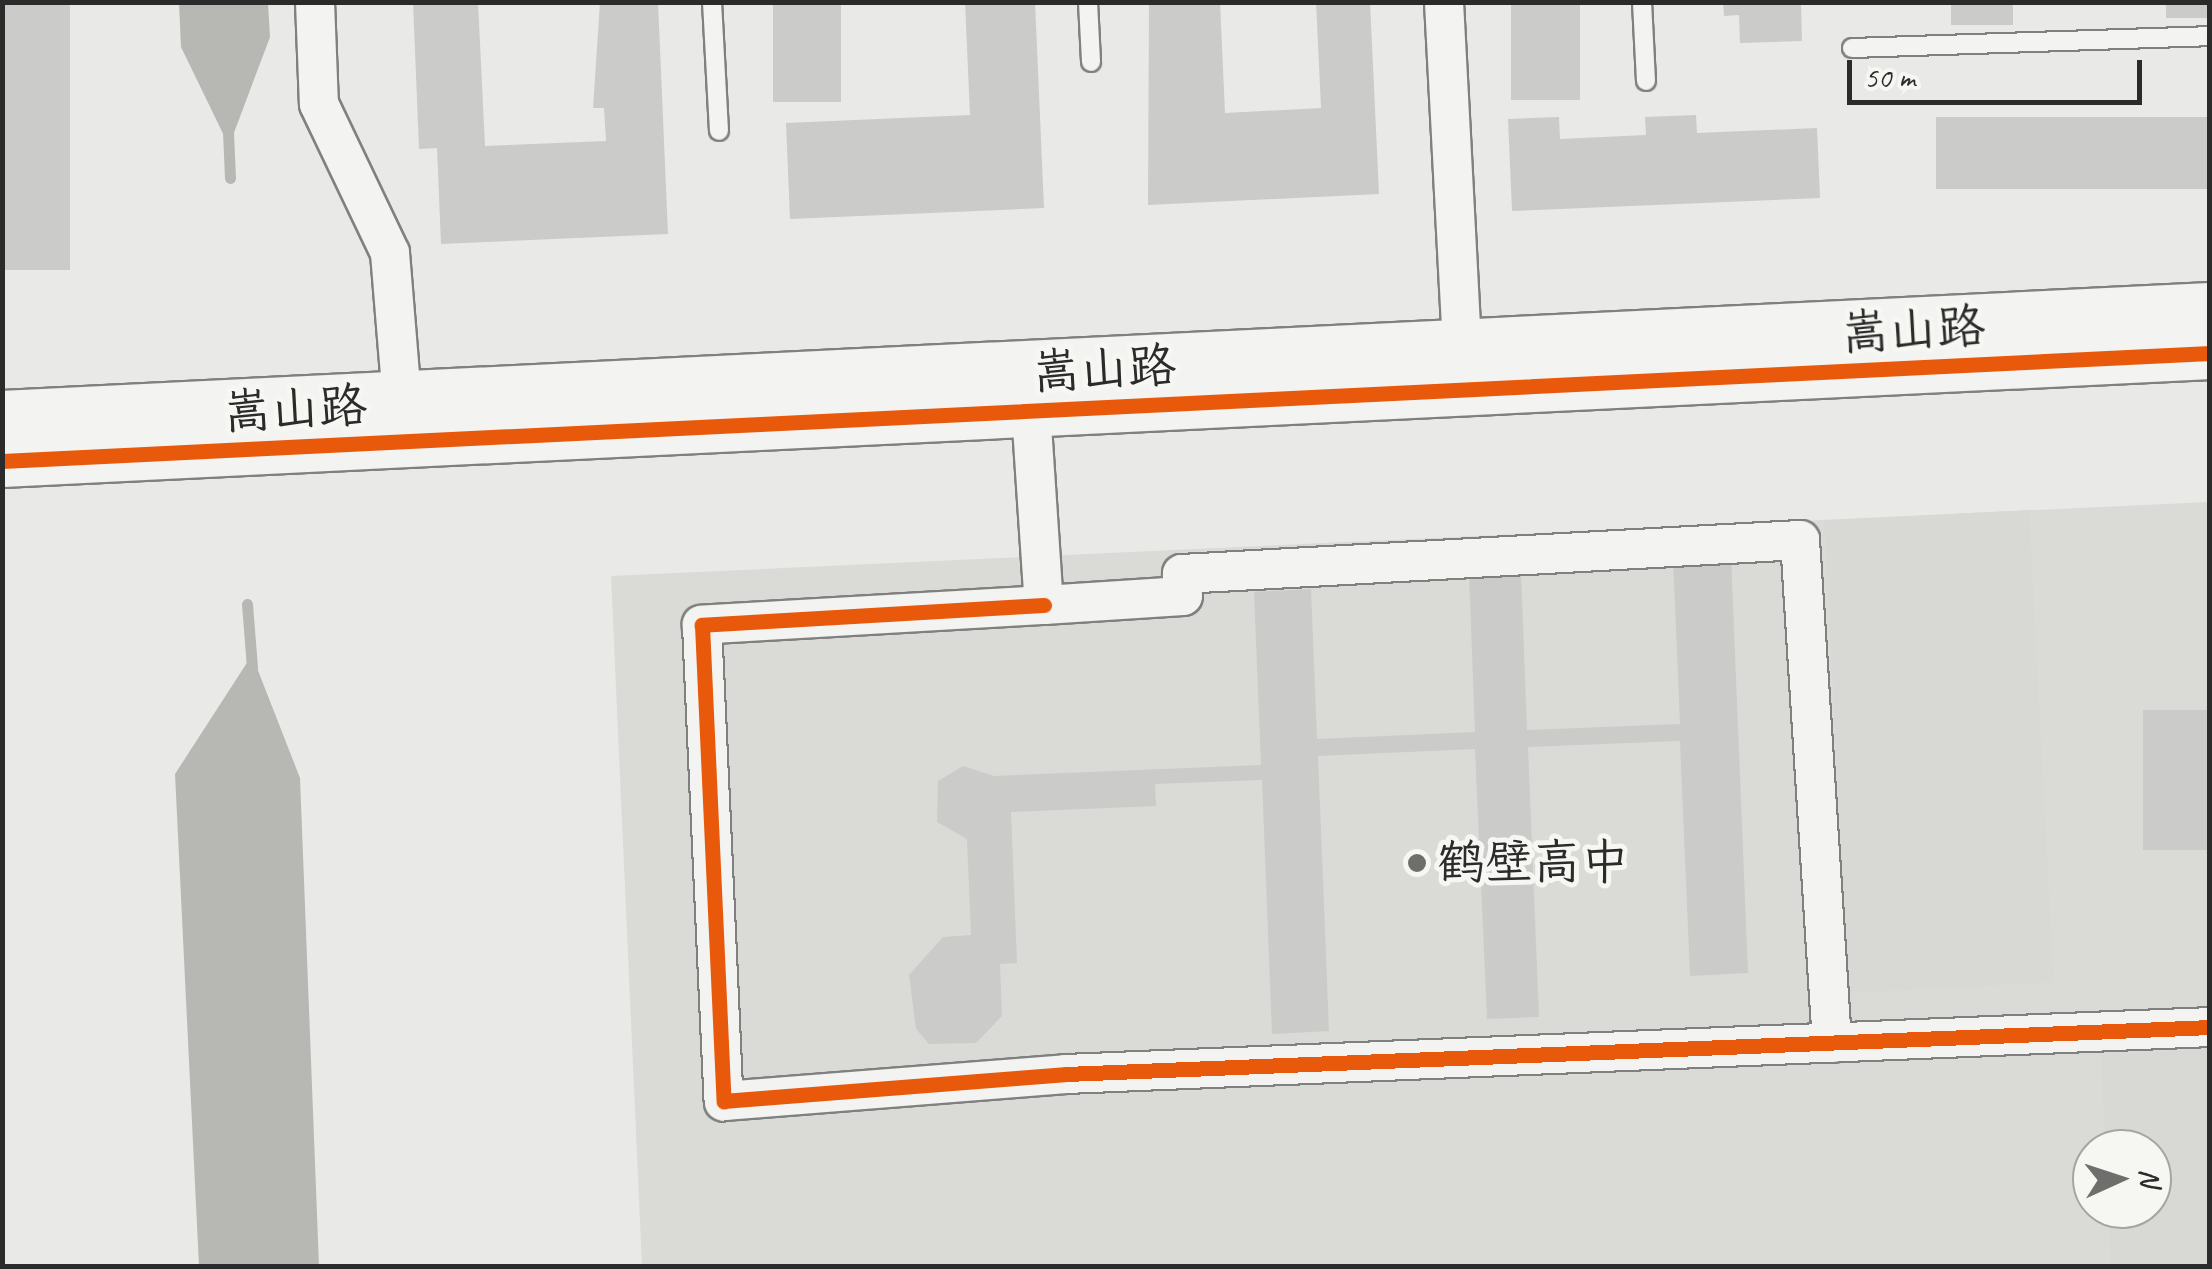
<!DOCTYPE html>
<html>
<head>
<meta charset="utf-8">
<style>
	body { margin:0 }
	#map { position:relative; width:2212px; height:1269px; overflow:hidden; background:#e9e9e7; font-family:Caveat,"LXGW WenKai TC",sans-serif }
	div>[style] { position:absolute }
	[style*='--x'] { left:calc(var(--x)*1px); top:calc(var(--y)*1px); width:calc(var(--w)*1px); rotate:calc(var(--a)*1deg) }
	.built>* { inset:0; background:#dadad7 }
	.green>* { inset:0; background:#d8d8d5; transform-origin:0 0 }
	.water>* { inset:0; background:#b7b7b4 }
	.stream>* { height:11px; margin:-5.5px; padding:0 5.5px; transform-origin:5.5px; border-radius:5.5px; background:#b7b7b4 }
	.building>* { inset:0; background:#cbcbca; transform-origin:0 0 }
	.roads { filter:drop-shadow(2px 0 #808080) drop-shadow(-2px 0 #808080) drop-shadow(0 2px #808080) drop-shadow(0 -2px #808080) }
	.lane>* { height:18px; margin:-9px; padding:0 9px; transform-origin:9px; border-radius:9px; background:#f3f3f1 }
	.street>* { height:38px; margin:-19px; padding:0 19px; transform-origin:19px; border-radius:19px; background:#f3f3f1 }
	.secondary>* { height:52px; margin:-26px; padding:0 26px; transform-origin:26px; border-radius:26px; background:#f3f3f1 }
	.cycleway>* { height:15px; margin:-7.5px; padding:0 7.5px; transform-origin:7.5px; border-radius:7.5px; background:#e8590c }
	.dots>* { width:28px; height:28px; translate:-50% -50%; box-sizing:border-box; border:5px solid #f6f6f2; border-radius:50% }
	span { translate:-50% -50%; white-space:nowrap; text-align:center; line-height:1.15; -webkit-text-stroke:10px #f6f6f2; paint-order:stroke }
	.street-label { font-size:48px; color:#2b2b2b }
	.poi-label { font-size:48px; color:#2b2b2b }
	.left { translate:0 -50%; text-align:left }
	.frame { position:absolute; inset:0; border:5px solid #2b2b2b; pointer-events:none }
	.north { position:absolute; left:2072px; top:1129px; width:100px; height:100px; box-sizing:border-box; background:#f6f6f2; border:2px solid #a5a5a2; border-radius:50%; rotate:87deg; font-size:28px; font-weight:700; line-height:40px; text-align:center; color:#2b2b2b }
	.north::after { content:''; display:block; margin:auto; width:35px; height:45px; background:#6e6e6d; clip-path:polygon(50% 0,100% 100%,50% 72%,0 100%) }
	.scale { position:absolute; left:1847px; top:60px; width:295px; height:45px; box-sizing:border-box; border:5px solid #2b2b2b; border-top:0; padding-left:12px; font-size:30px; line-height:35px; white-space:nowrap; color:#2b2b2b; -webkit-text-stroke:8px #f6f6f2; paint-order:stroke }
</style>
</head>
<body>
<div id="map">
	<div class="built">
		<i style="clip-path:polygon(evenodd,2209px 502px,2209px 1266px,642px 1266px,611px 576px,2209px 502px,2092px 1149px,2152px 1149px,2152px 1209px,2092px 1209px,2092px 1149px)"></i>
	</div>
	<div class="green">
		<i style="left:2029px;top:510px;width:473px;height:205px;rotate:87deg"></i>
		<i style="clip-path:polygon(2209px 1049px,2209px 1266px,2111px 1266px,2108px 1209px,2152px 1209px,2152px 1149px,2105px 1149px,2101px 1055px)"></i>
	</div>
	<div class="water">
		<i style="clip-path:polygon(179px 3px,268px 3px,270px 37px,229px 146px,181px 47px)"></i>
		<i style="clip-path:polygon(252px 655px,300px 778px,319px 1266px,199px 1266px,175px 774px)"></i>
	</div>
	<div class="stream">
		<i style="--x:228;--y:132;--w:46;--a:87.5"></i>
		<i style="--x:247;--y:604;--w:64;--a:85.5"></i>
	</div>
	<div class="building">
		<i style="left:2px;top:2px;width:68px;height:268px"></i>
		<i style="clip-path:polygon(413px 2px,478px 2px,485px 146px,606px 141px,604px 108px,593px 108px,600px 2px,658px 2px,668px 234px,441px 244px,437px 148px,419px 149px)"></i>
		<i style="clip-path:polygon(965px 2px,1035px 2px,1044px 208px,790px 219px,786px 123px,970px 115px)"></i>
		<i style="clip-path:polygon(1149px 2px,1220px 2px,1225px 113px,1321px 108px,1316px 2px,1370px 2px,1379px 194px,1148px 205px)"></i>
		<i style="left:1511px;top:2px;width:69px;height:98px"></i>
		<i style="clip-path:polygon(1723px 2px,1801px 2px,1802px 41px,1740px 43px,1739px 15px,1724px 16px)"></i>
		<i style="left:1951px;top:2px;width:62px;height:23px"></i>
		<i style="left:2166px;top:2px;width:44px;height:16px"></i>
		<i style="left:773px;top:3px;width:68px;height:99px"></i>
		<i style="clip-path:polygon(1696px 115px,1697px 133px,1817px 128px,1820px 198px,1512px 211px,1508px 119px,1559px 117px,1560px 139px,1646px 135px,1645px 117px)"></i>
		<i style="left:2210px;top:117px;width:72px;height:274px;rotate:90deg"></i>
		<i style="clip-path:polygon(1731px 556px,1748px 973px,1690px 976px,1680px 741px,1528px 747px,1539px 1017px,1487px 1019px,1475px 749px,1318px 756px,1329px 1031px,1272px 1034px,1262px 780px,1155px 784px,1156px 806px,1011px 812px,1017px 963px,1000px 964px,1002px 1016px,976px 1043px,929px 1044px,916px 1029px,909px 975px,943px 937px,971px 935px,967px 839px,937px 822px,938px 781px,963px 766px,994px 776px,1261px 765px,1254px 592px,1311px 589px,1317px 739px,1475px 732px,1469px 574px,1521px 572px,1527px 730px,1680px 724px,1673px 558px)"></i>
		<i style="left:2210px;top:710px;width:140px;height:67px;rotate:90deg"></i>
	</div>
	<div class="roads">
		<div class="lane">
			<i style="--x:712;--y:2;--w:129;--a:86.9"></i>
			<i style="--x:1088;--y:2;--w:60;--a:87.1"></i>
			<i style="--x:1642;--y:2;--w:79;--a:87.1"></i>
			<i style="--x:1852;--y:48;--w:358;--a:-1.9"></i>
		</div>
		<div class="street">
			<i style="--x:315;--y:2;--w:102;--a:87.8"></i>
			<i style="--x:319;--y:104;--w:165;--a:64.5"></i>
			<i style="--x:390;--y:253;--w:145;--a:85.3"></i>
			<i style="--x:1444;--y:2;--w:343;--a:87"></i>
			<i style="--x:1031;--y:411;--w:194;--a:86.2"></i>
			<i style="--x:1044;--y:605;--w:139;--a:-3.7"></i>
			<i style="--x:1183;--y:596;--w:22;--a:-93"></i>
			<i style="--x:1182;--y:574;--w:619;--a:-3.15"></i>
			<i style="--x:1800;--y:540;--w:504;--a:86.36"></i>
			<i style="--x:1044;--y:605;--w:343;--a:176.7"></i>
			<i style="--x:702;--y:625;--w:477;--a:87.4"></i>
			<i style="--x:724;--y:1101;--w:343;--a:-4.5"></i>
			<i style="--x:1066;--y:1074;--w:1145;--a:-2.35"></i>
		</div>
		<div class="secondary">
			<i style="--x:2;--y:417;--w:2211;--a:-2.8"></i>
			<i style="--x:2;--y:461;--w:2211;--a:-2.8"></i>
		</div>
	</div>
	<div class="cycleway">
		<i style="--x:2;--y:461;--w:2211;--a:-2.8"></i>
		<i style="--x:1044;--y:605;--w:343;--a:176.7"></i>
		<i style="--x:702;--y:625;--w:477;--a:87.4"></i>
		<i style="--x:724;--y:1101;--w:343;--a:-4.5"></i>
		<i style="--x:1066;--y:1074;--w:1145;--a:-2.35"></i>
	</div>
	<div class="dots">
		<i style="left:1417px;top:863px;background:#6e6e6d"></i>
	</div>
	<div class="street-label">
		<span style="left:1913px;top:330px;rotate:-3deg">嵩山路</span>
		<span style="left:1104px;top:369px;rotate:-3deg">嵩山路</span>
		<span style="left:295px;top:409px;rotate:-3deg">嵩山路</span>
	</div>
	<div class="poi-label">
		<span class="left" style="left:1437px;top:863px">鹤壁高中</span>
	</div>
	<div class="frame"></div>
	<div class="north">N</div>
	<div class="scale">50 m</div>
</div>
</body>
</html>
